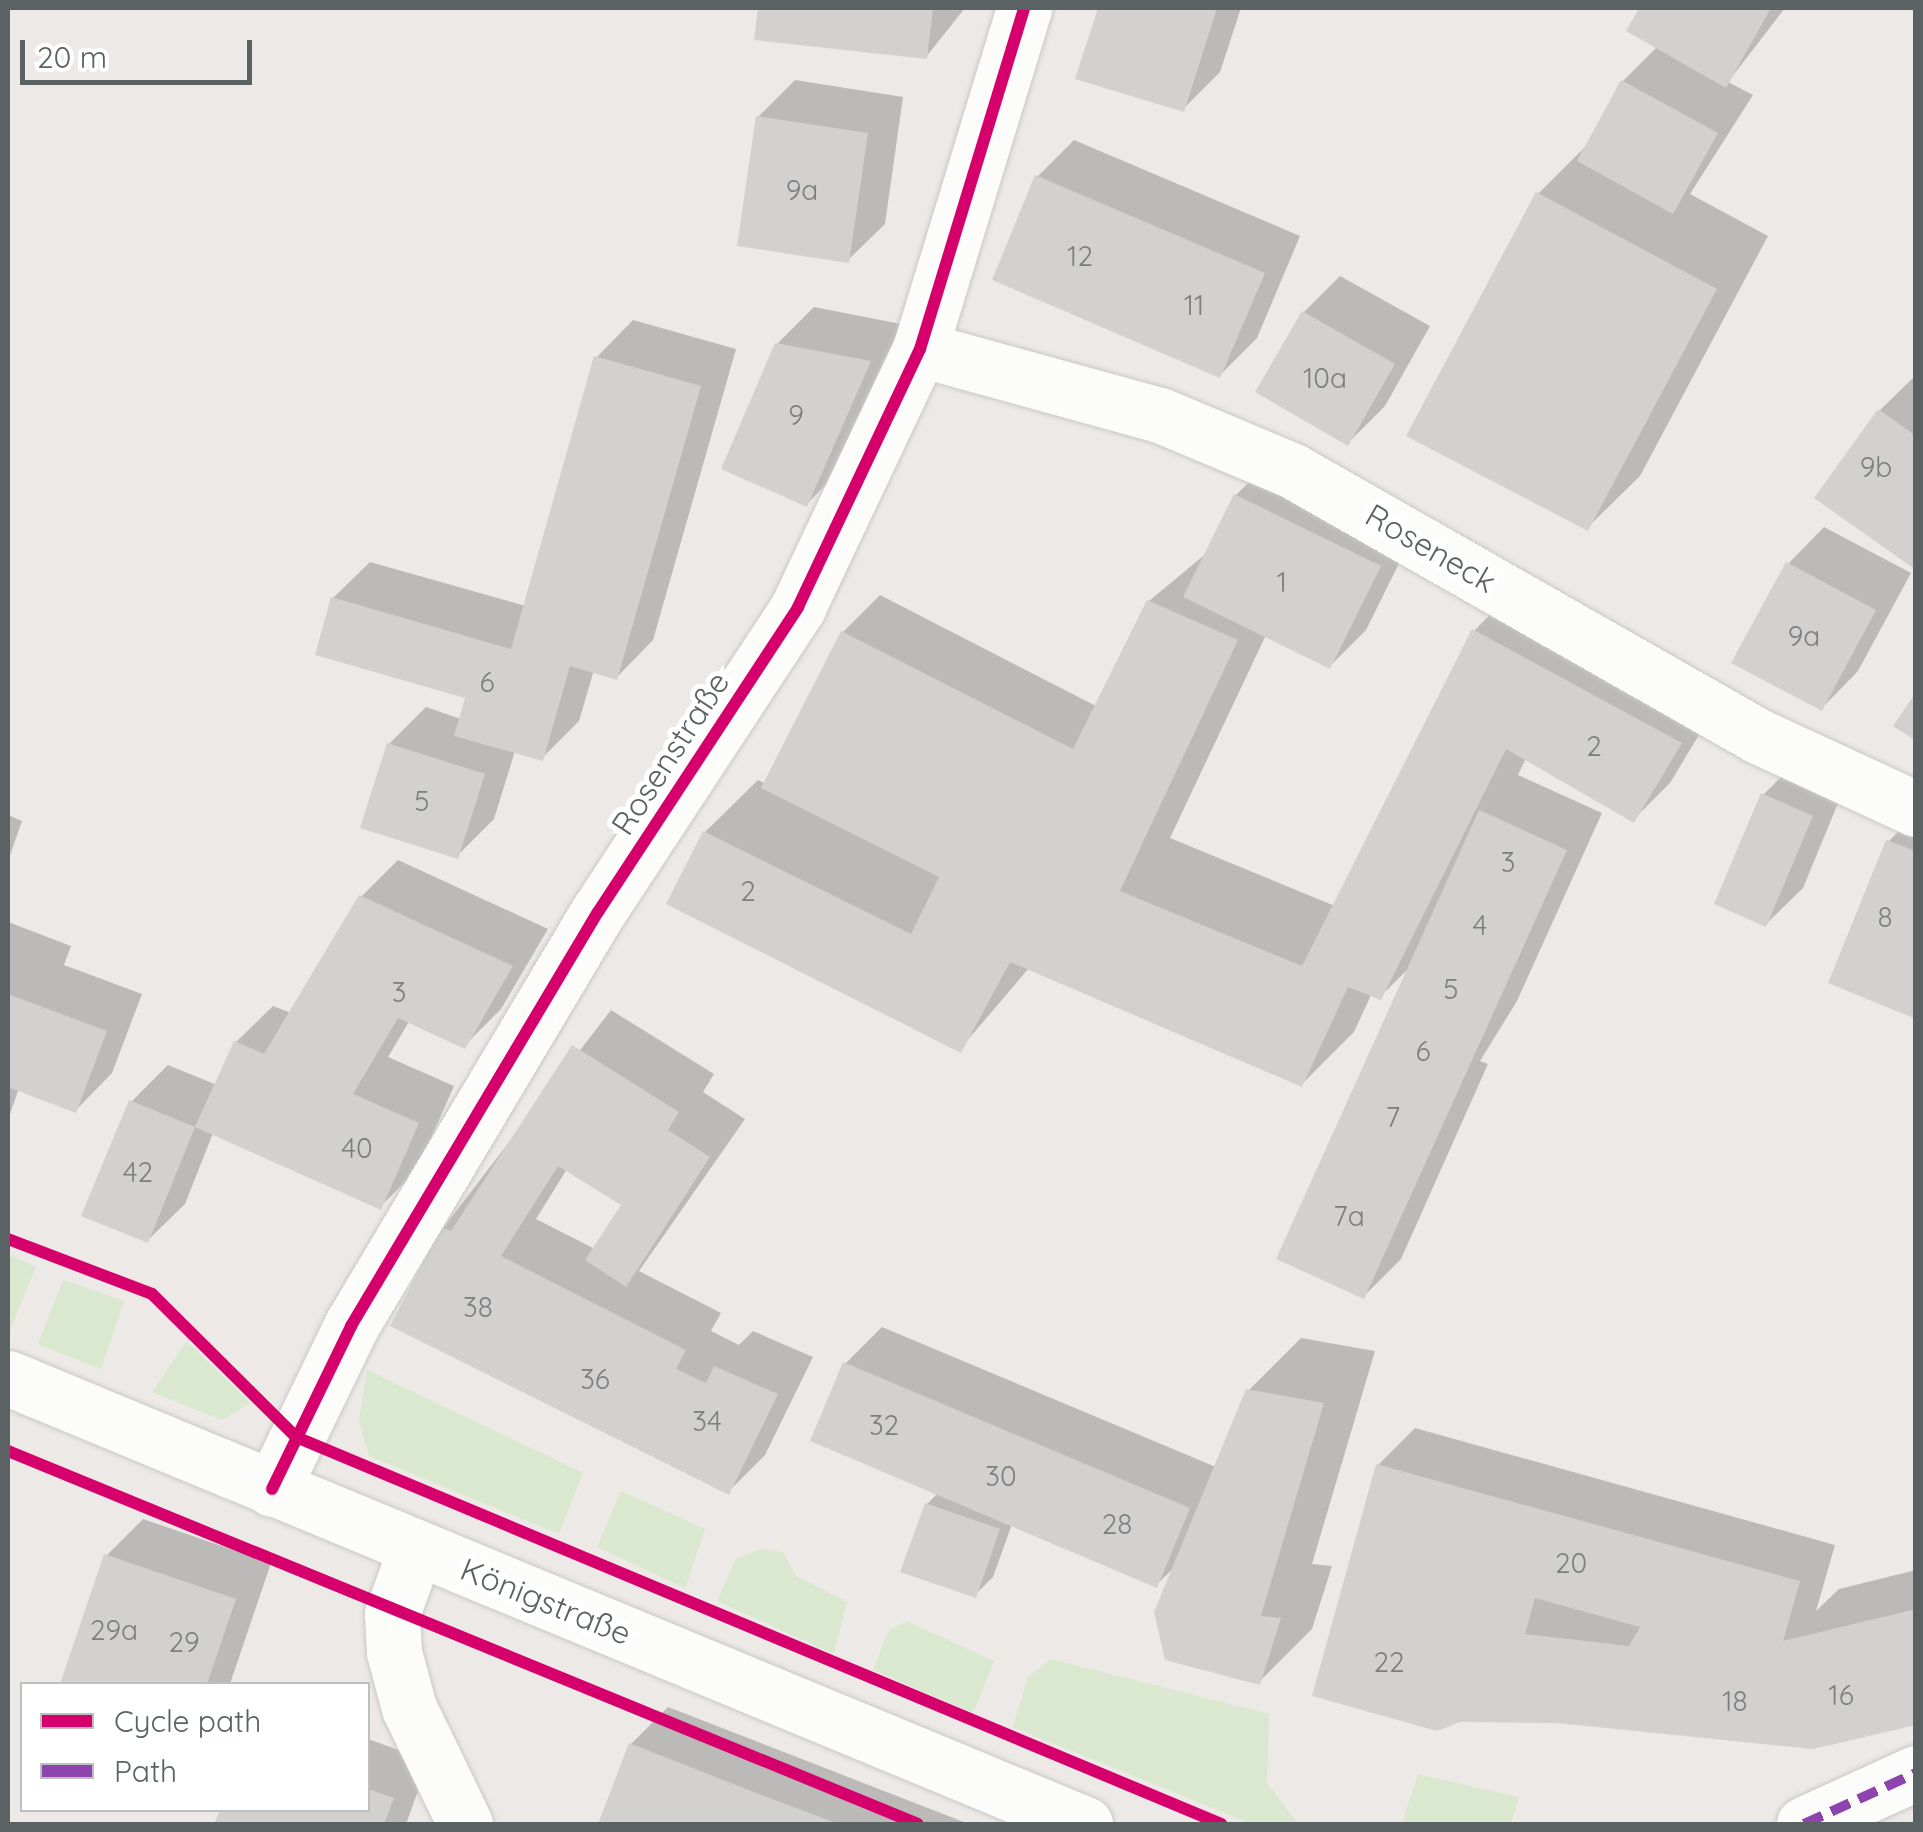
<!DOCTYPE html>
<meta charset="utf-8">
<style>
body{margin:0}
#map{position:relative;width:1923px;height:1832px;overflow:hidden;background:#ece9e6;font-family:Quicksand,sans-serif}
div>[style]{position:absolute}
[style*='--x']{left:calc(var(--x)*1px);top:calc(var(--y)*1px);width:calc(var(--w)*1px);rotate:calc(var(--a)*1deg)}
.green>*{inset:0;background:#dae8cf}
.shadow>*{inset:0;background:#0003}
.building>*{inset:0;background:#d3d1d0}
.roads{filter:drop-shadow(0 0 2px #c8c8c8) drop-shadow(0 0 2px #c8c8c8)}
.minor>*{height:55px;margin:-27.5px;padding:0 27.5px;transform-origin:27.5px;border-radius:27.5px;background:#fcfcfb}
.tertiary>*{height:55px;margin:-27.5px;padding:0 27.5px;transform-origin:27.5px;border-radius:27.5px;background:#fcfcfb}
.quiet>*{height:10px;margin-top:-5px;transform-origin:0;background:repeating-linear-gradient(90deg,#8e44ad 0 20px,transparent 0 30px)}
.cycleway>*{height:12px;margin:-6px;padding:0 6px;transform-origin:6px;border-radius:6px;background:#d6006c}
span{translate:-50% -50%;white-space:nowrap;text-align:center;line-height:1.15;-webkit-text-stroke:10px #fff;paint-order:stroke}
.number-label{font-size:28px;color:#7a7f80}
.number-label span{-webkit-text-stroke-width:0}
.street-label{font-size:32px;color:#5b6264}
.frame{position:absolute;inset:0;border:10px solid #5b6264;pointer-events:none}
.legend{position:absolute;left:20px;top:1682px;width:350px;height:130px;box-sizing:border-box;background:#fff;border:2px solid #bdc0c1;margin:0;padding:12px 18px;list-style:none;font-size:30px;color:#5b6264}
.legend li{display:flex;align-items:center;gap:20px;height:50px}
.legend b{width:50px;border:2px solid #bdc0c1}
.scale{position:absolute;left:20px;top:40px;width:232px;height:45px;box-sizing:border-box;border:5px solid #5b6264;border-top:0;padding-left:12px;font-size:30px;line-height:35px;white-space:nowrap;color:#5b6264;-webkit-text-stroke:8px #fff;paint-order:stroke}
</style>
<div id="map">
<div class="green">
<div style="clip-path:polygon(8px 1254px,36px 1267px,10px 1330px,8px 1329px)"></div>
<div style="clip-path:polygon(63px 1280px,124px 1301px,101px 1369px,38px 1344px)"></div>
<div style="clip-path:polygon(187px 1341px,250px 1403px,222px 1420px,152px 1392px)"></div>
<div style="clip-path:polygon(367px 1370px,583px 1473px,559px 1534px,369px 1456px,359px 1420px)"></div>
<div style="clip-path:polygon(621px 1491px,705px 1529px,685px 1588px,597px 1547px)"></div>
<div style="clip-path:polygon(762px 1549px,783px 1552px,796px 1576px,847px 1602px,834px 1654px,717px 1601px,736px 1559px)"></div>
<div style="clip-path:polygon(906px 1621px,994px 1661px,973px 1713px,873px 1670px,888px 1632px)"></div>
<div style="clip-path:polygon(1051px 1659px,1269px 1714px,1267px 1783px,1298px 1824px,1252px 1824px,1013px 1727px,1028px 1677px)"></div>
<div style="clip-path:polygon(1418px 1774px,1519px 1797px,1511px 1824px,1402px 1824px)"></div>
</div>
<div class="shadow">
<div style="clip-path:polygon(760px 8px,965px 8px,926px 57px,757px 38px)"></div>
<div style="clip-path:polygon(1100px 8px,1241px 8px,1220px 72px,1183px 109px,1078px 77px)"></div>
<div style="clip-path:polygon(1642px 8px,1785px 8px,1728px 82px,1753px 95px,1690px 194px,1768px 236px,1640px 476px,1587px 528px,1538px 194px,1590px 142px,1623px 81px,1658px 46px,1629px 30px)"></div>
<div style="clip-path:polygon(795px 80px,903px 97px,885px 224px,848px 260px,758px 117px)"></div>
<div style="clip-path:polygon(1074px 140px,1300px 236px,1257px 338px,1220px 375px,1037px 177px)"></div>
<div style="clip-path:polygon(1340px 276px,1430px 326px,1385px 406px,1348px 443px,1304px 312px)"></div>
<div style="clip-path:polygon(814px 307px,906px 325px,843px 467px,807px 504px,777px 344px)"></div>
<div style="clip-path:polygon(633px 320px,736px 349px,653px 640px,617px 677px,594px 670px,579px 721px,542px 758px,515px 751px,494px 819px,457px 856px,389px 744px,426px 707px,461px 719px,468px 696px,333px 598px,370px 562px,526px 606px,597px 357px)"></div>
<div style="clip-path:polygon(1916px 375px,1916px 567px,1880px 410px)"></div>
<div style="clip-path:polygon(1273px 459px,1416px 529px,1366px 630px,1330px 666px,1266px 635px,1170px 838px,1335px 906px,1474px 631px,1526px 578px,1717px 705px,1670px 783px,1633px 820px,1526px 758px,1518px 775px,1602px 813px,1517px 1001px,1480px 1061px,1488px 1064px,1401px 1259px,1364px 1296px,1409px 968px,1380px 997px,1372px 993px,1354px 1032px,1302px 1084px,1029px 968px,960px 1049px,669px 903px,705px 832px,758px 780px,766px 784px,843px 632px,880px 595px,1096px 706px,1149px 601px,1208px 552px,1236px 495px)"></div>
<div style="clip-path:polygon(1824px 527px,1911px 573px,1858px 671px,1822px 708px,1788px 564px)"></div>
<div style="clip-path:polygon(1800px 758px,1848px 779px,1803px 888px,1766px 924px,1763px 795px)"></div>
<div style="clip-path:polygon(1916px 814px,1916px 1017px,1889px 841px)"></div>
<div style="clip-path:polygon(8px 815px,22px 821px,8px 861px)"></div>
<div style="clip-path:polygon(398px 860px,548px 929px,501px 1009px,464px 1046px,410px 1020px,388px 1057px,454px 1086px,417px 1170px,380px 1207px,213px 1133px,185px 1204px,148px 1240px,131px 1102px,168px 1065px,217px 1085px,236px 1042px,273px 1006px,291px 1013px,361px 897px)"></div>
<div style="clip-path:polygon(8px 922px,71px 946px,64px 965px,142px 994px,112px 1073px,76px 1110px,19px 1088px,8px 1120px)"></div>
<div style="clip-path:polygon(evenodd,611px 1010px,714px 1074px,703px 1092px,745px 1119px,639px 1271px,721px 1313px,711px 1331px,739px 1345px,753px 1331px,813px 1357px,765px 1455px,728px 1492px,443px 1228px,611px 1010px,567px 1169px,624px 1204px,595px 1249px,536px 1219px,567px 1169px)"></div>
<div style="clip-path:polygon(882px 1327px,1216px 1467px,1248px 1391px,1301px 1338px,1375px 1351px,1312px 1564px,1332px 1566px,1312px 1629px,1259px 1682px,1176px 1566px,1156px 1585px,1012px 1524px,993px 1577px,975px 1595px,927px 1504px,938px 1493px,845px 1364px)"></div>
<div style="clip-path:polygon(1415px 1428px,1835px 1545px,1816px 1611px,1839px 1589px,1916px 1570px,1916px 1722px,1558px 1721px,1378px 1465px)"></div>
<div style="clip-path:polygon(143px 1519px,271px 1563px,230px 1684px,62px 1684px,106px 1556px)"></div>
<div style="clip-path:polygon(668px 1707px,969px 1824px,600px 1824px,631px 1744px)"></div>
<div style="clip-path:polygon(368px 1739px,429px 1761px,406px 1824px,217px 1824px,222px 1810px,368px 1810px)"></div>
</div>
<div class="building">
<div style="clip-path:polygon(758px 8px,933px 8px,927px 59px,754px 40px)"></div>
<div style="clip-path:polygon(1098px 8px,1217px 8px,1184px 112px,1075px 79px)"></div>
<div style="clip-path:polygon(1639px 8px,1771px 8px,1726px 88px,1626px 31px)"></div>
<div style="clip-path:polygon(1621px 80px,1718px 133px,1673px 214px,1577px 161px)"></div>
<div style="clip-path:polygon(756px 116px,868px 133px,849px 263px,737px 246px)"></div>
<div style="clip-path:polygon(1035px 175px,1265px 273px,1220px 378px,992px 280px)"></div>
<div style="clip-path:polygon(1536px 192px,1717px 289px,1588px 531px,1406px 436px)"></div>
<div style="clip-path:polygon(1302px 311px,1395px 364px,1348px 446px,1255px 392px)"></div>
<div style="clip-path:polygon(775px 343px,871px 361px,807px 507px,721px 469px)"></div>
<div style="clip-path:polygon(594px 356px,701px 386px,617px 680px,570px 666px,543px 761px,454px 736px,465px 698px,315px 655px,331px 597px,511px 649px)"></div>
<div style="clip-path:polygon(1878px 409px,1916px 436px,1916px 570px,1814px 498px)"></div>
<div style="clip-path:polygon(1234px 494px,1381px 566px,1330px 669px,1183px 597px)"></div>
<div style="clip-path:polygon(1786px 562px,1876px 610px,1822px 711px,1731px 663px)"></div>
<div style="clip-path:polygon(1147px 600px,1238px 640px,1120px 891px,1302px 966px,1472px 629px,1682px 743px,1634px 823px,1506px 749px,1381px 1000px,1348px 987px,1302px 1087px,1010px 962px,961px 1053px,666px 904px,703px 831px,911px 934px,939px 877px,761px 788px,841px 631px,1073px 749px)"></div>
<div style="clip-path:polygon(1916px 692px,1916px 741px,1893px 726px)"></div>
<div style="clip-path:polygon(387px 743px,485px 774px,458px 859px,360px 828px)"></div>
<div style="clip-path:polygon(1761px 793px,1813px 816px,1766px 927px,1714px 904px)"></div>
<div style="clip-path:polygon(1479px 810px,1567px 850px,1364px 1299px,1276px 1259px)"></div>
<div style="clip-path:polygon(1886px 840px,1916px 851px,1916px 1019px,1828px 983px)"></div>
<div style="clip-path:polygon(359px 895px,513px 966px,465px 1049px,398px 1018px,353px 1094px,419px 1123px,381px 1210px,195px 1127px,234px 1041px,264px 1054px)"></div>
<div style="clip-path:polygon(8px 994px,107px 1031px,76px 1113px,8px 1087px)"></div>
<div style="clip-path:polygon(572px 1045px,679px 1112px,668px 1130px,710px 1157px,626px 1287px,585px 1260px,621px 1205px,558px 1166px,501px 1256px,686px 1350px,676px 1369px,706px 1383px,714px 1366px,778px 1394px,729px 1495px,390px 1326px,441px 1227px,451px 1231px)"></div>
<div style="clip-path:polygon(129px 1100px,195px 1127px,148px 1243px,81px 1216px)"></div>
<div style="clip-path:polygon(843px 1362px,1190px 1508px,1157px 1588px,810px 1441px)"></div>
<div style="clip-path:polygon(1246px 1389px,1324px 1403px,1261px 1616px,1281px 1618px,1260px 1685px,1165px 1660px,1154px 1612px)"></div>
<div style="clip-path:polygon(evenodd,1376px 1464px,1800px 1581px,1783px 1641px,1916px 1609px,1916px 1725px,1813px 1749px,1557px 1723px,1460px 1722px,1437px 1731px,1312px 1696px,1376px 1464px,1535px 1598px,1640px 1627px,1629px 1646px,1525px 1634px,1535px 1598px)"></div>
<div style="clip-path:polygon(925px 1503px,1000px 1529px,976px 1598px,900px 1572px)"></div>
<div style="clip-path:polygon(104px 1554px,236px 1599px,207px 1684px,60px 1684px)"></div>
<div style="clip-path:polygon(629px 1743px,764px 1796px,839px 1824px,598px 1824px)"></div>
<div style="clip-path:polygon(368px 1789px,394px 1798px,384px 1824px,214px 1824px,220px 1810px,368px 1810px)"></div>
</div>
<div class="roads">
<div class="minor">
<div style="--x:920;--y:349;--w:249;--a:15.4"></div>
<div style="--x:1160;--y:415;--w:144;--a:22.8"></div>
<div style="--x:1293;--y:471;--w:535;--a:29.68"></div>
<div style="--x:1758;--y:736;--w:174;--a:24.8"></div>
<div style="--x:272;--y:1489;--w:181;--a:-64.1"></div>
<div style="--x:351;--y:1326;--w:482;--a:-59.2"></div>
<div style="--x:598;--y:912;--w:365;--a:-56.7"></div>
<div style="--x:798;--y:607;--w:285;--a:-64.7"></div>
<div style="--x:920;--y:349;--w:357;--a:-73"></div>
<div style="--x:416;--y:1548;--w:70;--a:110"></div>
<div style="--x:392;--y:1614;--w:38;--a:87"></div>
<div style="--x:394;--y:1652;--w:58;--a:75"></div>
<div style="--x:409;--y:1708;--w:129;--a:64.2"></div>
<div style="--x:1804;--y:1824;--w:123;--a:-24.5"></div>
</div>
<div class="tertiary">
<div style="--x:8;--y:1378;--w:1166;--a:22.5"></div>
</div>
</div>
<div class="quiet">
<div style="--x:1804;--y:1824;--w:123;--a:-24.5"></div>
</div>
<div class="cycleway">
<div style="--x:8;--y:1239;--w:154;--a:20.9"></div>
<div style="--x:152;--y:1294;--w:203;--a:44.8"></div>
<div style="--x:296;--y:1437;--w:1003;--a:22.7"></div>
<div style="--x:8;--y:1451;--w:983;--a:22.29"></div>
<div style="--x:272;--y:1489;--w:181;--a:-64.1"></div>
<div style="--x:351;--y:1326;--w:482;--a:-59.2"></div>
<div style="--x:598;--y:912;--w:365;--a:-56.7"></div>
<div style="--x:798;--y:607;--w:285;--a:-64.7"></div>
<div style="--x:920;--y:349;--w:357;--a:-73"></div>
</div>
<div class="number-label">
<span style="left:802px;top:190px">9a</span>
<span style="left:1080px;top:256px">12</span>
<span style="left:1194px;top:305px">11</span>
<span style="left:1325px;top:378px">10a</span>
<span style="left:796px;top:415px">9</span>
<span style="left:1876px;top:467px">9b</span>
<span style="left:1282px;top:582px">1</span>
<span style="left:1804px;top:636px">9a</span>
<span style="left:487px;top:682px">6</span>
<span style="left:1594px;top:746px">2</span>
<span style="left:422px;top:801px">5</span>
<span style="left:1508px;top:862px">3</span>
<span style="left:748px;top:891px">2</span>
<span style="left:1885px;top:917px">8</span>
<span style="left:1480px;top:925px">4</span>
<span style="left:1451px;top:989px">5</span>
<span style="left:399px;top:992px">3</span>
<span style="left:1423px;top:1051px">6</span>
<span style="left:1393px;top:1117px">7</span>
<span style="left:357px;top:1148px">40</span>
<span style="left:138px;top:1172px">42</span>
<span style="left:1349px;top:1216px">7a</span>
<span style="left:478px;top:1307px">38</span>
<span style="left:595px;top:1379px">36</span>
<span style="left:707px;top:1421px">34</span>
<span style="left:884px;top:1425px">32</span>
<span style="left:1001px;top:1476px">30</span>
<span style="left:1117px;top:1524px">28</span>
<span style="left:1571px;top:1563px">20</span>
<span style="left:114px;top:1630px">29a</span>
<span style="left:184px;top:1642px">29</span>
<span style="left:1389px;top:1662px">22</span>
<span style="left:1841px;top:1695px">16</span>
<span style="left:1735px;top:1701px">18</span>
</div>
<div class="street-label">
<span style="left:1431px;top:548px;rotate:30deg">Roseneck</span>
<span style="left:670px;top:753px;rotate:-57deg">Rosenstraße</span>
<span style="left:546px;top:1601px;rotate:22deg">Königstraße</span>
</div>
<div class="frame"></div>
<ul class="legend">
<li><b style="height:12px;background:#d6006c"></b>Cycle path</li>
<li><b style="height:12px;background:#8e44ad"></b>Path</li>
</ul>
<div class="scale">20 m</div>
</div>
